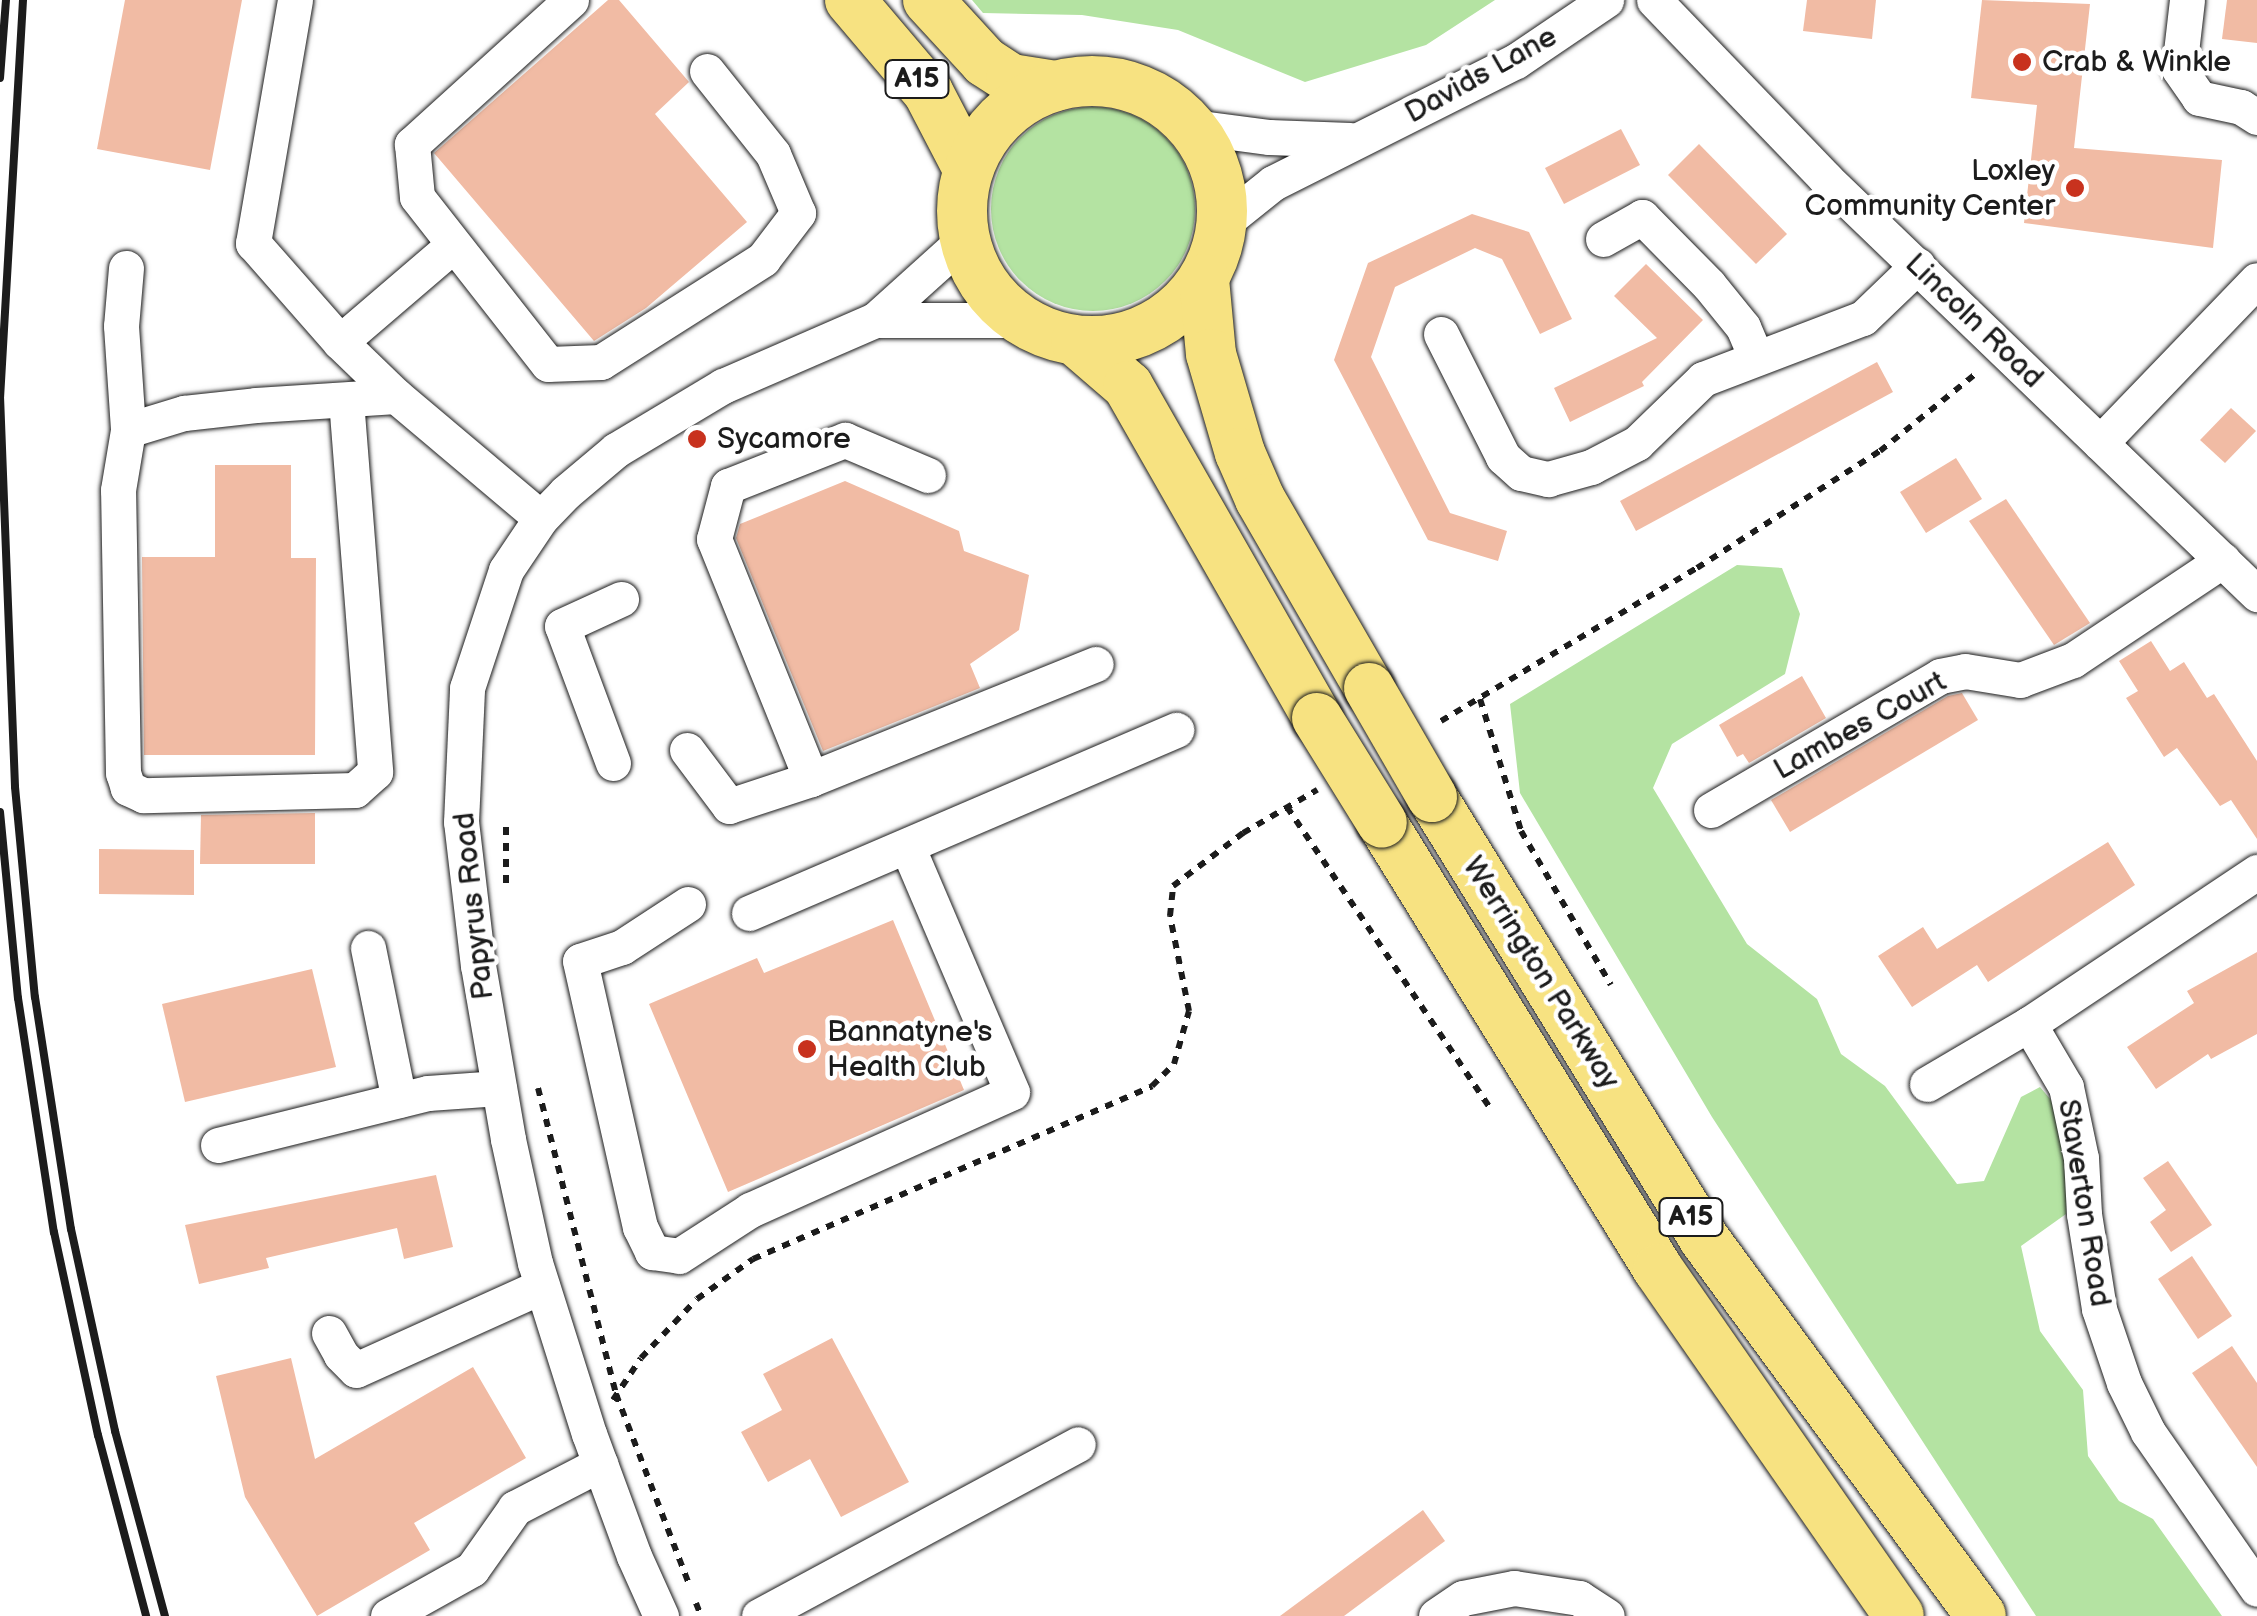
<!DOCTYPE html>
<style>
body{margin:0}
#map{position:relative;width:2257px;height:1616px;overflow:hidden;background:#fff;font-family:"Balsamiq Sans",sans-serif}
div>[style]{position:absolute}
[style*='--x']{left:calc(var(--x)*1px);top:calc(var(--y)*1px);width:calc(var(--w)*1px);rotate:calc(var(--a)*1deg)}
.green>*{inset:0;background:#b4e3a2}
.round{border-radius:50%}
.building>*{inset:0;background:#f1bba4}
.path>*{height:6px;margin-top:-3px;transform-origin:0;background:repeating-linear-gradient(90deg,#1c1c1c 0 8px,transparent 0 16px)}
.roads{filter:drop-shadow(0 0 2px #1c1c1c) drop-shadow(0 0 2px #1c1c1c)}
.minor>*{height:35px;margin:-17.5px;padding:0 17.5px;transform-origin:17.5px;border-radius:17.5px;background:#fff}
.highway>*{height:50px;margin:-25px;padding:0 25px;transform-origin:25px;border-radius:25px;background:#f7e281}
.highway>.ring{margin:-25px;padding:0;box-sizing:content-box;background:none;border:50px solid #f7e281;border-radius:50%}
.rail>*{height:8px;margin:-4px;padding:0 4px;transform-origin:4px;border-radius:4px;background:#1c1c1c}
.bridges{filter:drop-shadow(0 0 2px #1c1c1c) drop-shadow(0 0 2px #1c1c1c)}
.highway-bridge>*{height:50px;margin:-25px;padding:0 25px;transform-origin:25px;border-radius:25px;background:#f7e281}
.dots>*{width:28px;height:28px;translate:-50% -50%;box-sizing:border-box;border:5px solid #fff;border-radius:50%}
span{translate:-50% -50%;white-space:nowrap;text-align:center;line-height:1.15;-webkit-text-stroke:9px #fff;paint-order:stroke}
.shield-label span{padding:2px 8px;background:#fff;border:2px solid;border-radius:8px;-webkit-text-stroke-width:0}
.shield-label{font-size:28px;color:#1c1c1c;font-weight:700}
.poi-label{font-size:30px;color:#1c1c1c}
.left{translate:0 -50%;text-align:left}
.right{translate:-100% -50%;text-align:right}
.street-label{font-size:30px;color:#1c1c1c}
</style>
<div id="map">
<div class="green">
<div style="clip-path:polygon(972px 0,1495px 0,1426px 45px,1305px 82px,1178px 30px,1082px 15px,983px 13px)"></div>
<div class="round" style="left:991px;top:107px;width:204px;height:204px"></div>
<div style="clip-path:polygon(1737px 565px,1782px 568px,1800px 614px,1785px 674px,1672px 744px,1653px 788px,1747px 944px,1817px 999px,1841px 1054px,1885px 1086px,1957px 1184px,1984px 1181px,2021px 1097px,2040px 1087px,2062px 1113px,2072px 1159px,2066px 1214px,2021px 1246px,2040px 1331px,2083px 1390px,2088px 1456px,2119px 1501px,2153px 1519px,2222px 1616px,2036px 1616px,1712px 1117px,1520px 793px,1510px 704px)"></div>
</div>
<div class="building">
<div style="clip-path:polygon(125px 0,242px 0,210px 170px,97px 149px)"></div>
<div style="clip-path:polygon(608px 0,619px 0,689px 82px,655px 114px,747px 222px,646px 308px,594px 341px,434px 153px)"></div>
<div style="clip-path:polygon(1807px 0,1876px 0,1872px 39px,1803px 31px)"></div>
<div style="clip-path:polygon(1982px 0,2090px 4px,2074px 148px,2222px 160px,2213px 248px,2024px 223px,2037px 105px,1971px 98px)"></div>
<div style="clip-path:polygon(2227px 0,2257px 0,2257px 43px,2222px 39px)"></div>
<div style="clip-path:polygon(1621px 129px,1640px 165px,1564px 204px,1545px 168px)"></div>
<div style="clip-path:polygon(1699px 144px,1787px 234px,1756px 264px,1668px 175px)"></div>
<div style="clip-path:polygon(1472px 214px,1529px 232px,1572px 319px,1540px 334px,1502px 259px,1475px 248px,1395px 287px,1371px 357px,1450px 513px,1507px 531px,1498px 561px,1428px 540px,1334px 360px,1368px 263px)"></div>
<div style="clip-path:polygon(1646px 264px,1703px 320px,1642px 382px,1644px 386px,1570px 422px,1554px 388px,1657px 338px,1614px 296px)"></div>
<div style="clip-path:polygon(1877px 362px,1893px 392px,1636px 531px,1620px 501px)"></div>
<div style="clip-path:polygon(2231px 408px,2256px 431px,2225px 463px,2200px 440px)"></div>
<div style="clip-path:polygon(1956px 458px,1982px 499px,1926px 533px,1900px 492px)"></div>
<div style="clip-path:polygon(215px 465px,291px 465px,291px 558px,316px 558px,315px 755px,144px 755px,142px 557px,215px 557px)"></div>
<div style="clip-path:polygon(845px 481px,959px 531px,964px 551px,1029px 575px,1019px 630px,970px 664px,980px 688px,823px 751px,736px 538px,740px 524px)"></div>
<div style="clip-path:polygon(2006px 499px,2090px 623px,2054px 645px,1969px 521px)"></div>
<div style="clip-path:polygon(2151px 641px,2170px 671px,2184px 662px,2207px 698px,2214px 694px,2257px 761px,2257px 839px,2231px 800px,2220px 806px,2177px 748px,2164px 757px,2126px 698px,2138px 691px,2119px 661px)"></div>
<div style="clip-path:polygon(1802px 676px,1826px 718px,1749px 763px,1743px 754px,1737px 757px,1719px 725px)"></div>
<div style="clip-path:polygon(1962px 693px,1978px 720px,1790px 832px,1771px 800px,1948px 696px)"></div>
<div style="clip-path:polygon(315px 813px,315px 864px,200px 864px,201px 815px)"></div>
<div style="clip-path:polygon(2108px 842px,2135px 885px,1988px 982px,1977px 965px,1912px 1007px,1878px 956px,1923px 927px,1937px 949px)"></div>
<div style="clip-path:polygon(99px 849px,194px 850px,194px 895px,99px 894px)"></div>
<div style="clip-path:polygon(893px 920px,964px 1090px,728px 1192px,649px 1004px,757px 958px,764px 973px)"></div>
<div style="clip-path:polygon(2257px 952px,2257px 1034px,2211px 1059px,2208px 1054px,2156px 1089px,2127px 1047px,2194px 1003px,2187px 991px)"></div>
<div style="clip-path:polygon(312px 969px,336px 1067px,185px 1102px,162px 1004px)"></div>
<div style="clip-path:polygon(2168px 1161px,2212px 1225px,2171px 1252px,2150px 1222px,2166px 1210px,2143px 1178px)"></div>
<div style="clip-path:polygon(436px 1175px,453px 1247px,404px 1259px,397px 1228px,266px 1258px,269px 1268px,199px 1284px,185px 1225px)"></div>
<div style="clip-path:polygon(2192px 1256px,2232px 1316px,2198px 1339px,2158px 1279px)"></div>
<div style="clip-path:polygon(832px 1338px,909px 1482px,841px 1517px,810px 1459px,768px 1482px,741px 1432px,782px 1410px,763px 1374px)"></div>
<div style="clip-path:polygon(2232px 1346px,2257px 1383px,2257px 1467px,2192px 1373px)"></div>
<div style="clip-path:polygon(291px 1358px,315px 1459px,473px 1367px,526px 1458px,414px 1523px,430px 1550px,317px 1616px,245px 1497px,216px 1376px)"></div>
<div style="clip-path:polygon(1423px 1510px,1445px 1541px,1344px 1616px,1280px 1616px)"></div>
</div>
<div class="path">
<div style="--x:1480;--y:699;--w:138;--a:72.7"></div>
<div style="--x:1521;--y:831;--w:178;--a:59.7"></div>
<div style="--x:1441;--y:721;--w:298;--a:-30.9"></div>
<div style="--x:1697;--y:568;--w:217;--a:-32.6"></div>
<div style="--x:1880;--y:451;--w:127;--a:-38.9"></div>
<div style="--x:1287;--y:807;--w:361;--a:56"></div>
<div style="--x:506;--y:883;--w:59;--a:-90"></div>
<div style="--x:538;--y:1088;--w:316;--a:75.7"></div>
<div style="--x:616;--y:1394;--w:207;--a:69"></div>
<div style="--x:613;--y:1400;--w:50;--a:-56.3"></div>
<div style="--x:641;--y:1358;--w:81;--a:-46.5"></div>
<div style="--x:697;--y:1299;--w:69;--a:-35.5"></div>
<div style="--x:753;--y:1259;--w:435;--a:-23.4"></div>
<div style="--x:1152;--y:1086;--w:31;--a:-45"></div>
<div style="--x:1174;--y:1064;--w:55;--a:-74.2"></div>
<div style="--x:1189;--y:1011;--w:97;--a:-101.3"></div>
<div style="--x:1170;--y:916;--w:30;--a:-84"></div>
<div style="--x:1173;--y:886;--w:88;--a:-37.1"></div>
<div style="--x:1243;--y:833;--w:86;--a:-30.2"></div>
<div style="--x:696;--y:1603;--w:14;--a:69"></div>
</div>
<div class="roads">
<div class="minor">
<div style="--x:295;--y:0;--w:247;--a:99.8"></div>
<div style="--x:253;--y:243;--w:132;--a:48.7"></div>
<div style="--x:340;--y:342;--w:78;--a:44"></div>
<div style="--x:396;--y:396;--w:189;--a:40.1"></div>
<div style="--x:571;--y:0;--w:215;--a:137.8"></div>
<div style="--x:412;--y:144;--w:53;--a:84.6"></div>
<div style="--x:417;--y:197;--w:212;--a:51.9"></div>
<div style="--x:548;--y:364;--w:53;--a:-2.2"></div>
<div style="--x:601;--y:362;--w:192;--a:-32.4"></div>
<div style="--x:763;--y:259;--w:58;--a:-52.7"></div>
<div style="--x:798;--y:213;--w:64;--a:-113"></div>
<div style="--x:773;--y:154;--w:106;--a:-128.5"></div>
<div style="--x:1654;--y:0;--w:247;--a:46.1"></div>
<div style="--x:1825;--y:178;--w:600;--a:43.92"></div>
<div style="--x:2187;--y:0;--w:69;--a:96.6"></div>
<div style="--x:2179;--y:69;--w:35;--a:55"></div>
<div style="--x:2199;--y:98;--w:43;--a:12.1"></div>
<div style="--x:2241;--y:107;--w:19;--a:32"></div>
<div style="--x:1193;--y:127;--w:77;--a:7.5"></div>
<div style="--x:1269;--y:137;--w:81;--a:2.1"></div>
<div style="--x:1223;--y:223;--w:64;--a:-38.7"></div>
<div style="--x:1273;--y:183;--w:272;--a:-26.7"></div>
<div style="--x:1516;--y:61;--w:109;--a:-34.1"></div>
<div style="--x:1603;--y:239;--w:45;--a:-29.4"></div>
<div style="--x:1642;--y:217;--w:95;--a:45.4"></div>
<div style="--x:1709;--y:285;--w:54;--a:51"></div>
<div style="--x:1743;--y:327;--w:33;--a:67"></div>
<div style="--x:126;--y:268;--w:58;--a:94.9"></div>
<div style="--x:121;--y:326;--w:104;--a:86.1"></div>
<div style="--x:875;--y:320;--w:145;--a:0"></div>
<div style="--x:1441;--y:334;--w:138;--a:63.2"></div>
<div style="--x:1503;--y:457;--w:24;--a:42"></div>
<div style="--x:1521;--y:473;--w:28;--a:13"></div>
<div style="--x:1548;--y:479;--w:45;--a:-15.6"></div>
<div style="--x:1591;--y:467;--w:52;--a:-27.6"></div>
<div style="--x:1637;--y:443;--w:92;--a:-44.1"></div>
<div style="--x:1703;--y:379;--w:171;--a:-20.9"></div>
<div style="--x:1863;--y:318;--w:76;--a:-43.9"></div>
<div style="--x:340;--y:342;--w:148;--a:-40.6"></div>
<div style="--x:346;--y:400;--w:373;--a:85.5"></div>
<div style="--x:375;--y:772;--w:27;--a:138"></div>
<div style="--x:355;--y:790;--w:212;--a:178.6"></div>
<div style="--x:143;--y:795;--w:17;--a:-155"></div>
<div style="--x:128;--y:788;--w:16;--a:-108"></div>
<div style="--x:123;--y:773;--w:283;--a:-91"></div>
<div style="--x:118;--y:490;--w:61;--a:-80.5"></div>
<div style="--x:128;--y:430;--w:59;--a:-16.9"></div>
<div style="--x:184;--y:413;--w:72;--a:-6.3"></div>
<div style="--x:256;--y:405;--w:140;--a:-3.7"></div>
<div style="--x:2100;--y:443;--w:226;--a:-46.1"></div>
<div style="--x:687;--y:750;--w:70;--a:53.1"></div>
<div style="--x:729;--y:806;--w:86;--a:-18.2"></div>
<div style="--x:811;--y:779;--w:307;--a:-22"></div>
<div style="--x:613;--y:763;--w:146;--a:-110.4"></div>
<div style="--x:562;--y:626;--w:65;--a:-24.6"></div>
<div style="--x:811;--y:779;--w:259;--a:-112"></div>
<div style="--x:714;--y:539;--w:55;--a:-75.2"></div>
<div style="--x:728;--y:486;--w:126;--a:-21.5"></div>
<div style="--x:845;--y:440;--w:90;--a:22.9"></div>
<div style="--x:1711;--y:810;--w:265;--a:-30.3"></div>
<div style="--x:1940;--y:676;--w:25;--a:-11"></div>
<div style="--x:1965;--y:671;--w:56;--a:9.3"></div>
<div style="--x:2020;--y:680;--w:57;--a:-20.7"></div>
<div style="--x:2073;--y:660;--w:180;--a:-33.7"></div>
<div style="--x:688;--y:904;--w:79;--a:146.9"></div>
<div style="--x:622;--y:947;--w:44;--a:161.6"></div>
<div style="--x:580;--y:961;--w:273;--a:77.3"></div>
<div style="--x:640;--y:1227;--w:28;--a:64"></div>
<div style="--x:652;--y:1252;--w:27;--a:8"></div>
<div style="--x:679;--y:1256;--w:85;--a:-32.9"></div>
<div style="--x:750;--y:1210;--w:287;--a:-24.2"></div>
<div style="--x:1012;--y:1092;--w:267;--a:-113.1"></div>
<div style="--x:749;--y:913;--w:465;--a:-23.2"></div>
<div style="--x:368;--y:948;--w:155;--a:78.5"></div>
<div style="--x:2029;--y:1024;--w:73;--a:59.6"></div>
<div style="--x:2066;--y:1087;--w:73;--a:78.1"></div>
<div style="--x:2081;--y:1158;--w:56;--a:86.9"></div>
<div style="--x:2084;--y:1214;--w:96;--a:81"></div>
<div style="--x:2099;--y:1309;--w:78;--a:71.3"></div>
<div style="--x:2124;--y:1383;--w:55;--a:63.9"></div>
<div style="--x:2148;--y:1432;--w:191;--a:55.2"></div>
<div style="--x:1927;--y:1084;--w:118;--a:-30.5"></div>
<div style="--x:2029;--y:1024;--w:274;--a:-33.7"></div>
<div style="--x:218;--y:1145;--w:216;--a:-13.9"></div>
<div style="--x:428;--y:1093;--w:71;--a:-4"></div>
<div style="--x:329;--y:1333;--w:25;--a:61"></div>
<div style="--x:341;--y:1355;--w:21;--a:45"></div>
<div style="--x:356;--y:1370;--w:204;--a:-24.3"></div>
<div style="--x:388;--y:1616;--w:96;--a:-29.2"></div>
<div style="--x:472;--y:1569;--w:75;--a:-54.8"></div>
<div style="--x:515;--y:1508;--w:96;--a:-27.4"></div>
<div style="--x:661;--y:1616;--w:66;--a:-114.2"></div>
<div style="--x:634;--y:1556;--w:130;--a:-110.2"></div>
<div style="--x:589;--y:1434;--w:179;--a:-107.5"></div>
<div style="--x:535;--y:1263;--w:127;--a:-102.3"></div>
<div style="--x:508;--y:1139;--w:176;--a:-99.8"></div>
<div style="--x:478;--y:966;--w:145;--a:-96.7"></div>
<div style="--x:461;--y:822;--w:134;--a:-87.4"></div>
<div style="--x:467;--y:688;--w:124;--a:-71.7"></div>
<div style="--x:506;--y:570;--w:63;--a:-56.1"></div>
<div style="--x:541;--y:518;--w:35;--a:-46"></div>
<div style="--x:565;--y:493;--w:67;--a:-40.1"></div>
<div style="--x:616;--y:450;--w:125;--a:-30.9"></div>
<div style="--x:723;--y:386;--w:166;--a:-23.5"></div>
<div style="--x:875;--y:320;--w:121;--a:-42"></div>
<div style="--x:759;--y:1616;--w:362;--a:-28.3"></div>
<div style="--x:1436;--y:1616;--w:32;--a:-34"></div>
<div style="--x:1463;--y:1598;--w:52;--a:-11.1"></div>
<div style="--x:1514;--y:1588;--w:66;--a:8.7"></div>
<div style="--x:1579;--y:1598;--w:33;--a:33"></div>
</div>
<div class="highway">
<div style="--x:850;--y:0;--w:121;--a:49.7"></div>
<div style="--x:928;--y:92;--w:87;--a:62.5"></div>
<div style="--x:928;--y:0;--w:84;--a:47.4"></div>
<div style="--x:985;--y:62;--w:31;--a:33"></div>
<div style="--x:1011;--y:79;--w:45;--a:9"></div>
<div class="ring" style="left:962px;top:81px;width:210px;height:210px"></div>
<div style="--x:1204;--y:279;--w:75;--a:84.7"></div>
<div style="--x:1211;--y:354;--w:103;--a:73.7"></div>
<div style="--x:1240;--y:453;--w:50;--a:66.5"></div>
<div style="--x:1260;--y:499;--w:218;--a:60"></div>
<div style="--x:1076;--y:341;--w:69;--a:40.9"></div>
<div style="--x:1128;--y:386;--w:382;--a:60.3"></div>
<div style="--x:1432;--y:797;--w:520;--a:58.36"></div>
<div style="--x:1705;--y:1240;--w:466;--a:53.7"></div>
<div style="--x:1382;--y:823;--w:524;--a:58.25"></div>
<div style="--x:1658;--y:1269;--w:422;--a:55.2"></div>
</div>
</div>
<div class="rail">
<div style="--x:23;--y:0;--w:397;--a:93.3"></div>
<div style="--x:0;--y:396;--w:391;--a:87.8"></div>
<div style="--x:15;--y:787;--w:211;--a:84.6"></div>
<div style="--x:35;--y:997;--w:235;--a:81.2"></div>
<div style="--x:71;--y:1229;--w:207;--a:77.7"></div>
<div style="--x:115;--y:1431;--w:192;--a:74.9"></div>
<div style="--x:0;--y:78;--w:78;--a:-85.6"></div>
<div style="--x:0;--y:812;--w:187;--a:84.5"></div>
<div style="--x:18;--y:998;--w:237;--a:81.3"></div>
<div style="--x:54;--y:1232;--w:208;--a:77.8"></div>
<div style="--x:98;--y:1435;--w:187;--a:75.1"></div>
</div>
<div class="bridges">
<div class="highway-bridge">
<div style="--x:1369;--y:688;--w:126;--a:60"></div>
<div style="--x:1317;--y:718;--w:123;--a:58.2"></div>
</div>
</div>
<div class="dots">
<div style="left:2022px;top:62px;background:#c8321e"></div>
<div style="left:2075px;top:188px;background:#c8321e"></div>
<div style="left:697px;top:439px;background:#c8321e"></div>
<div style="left:807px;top:1049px;background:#c8321e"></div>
</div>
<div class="shield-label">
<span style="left:917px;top:79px">A15</span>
<span style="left:1691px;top:1217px">A15</span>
</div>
<div class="poi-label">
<span class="left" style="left:2042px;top:62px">Crab &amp; Winkle</span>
<span class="right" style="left:2055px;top:188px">Loxley<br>Community Center</span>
<span class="left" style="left:717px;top:439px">Sycamore</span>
<span class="left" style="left:827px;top:1049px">Bannatyne's<br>Health Club</span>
</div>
<div class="street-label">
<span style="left:1481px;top:75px;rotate:-29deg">Davids Lane</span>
<span style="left:1974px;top:321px;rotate:44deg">Lincoln Road</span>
<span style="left:1860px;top:726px;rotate:-29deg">Lambes Court</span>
<span style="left:474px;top:906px;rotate:-96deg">Papyrus Road</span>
<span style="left:1541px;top:973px;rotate:58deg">Werrington Parkway</span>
<span style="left:2084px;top:1203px;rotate:81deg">Staverton Road</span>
</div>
</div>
